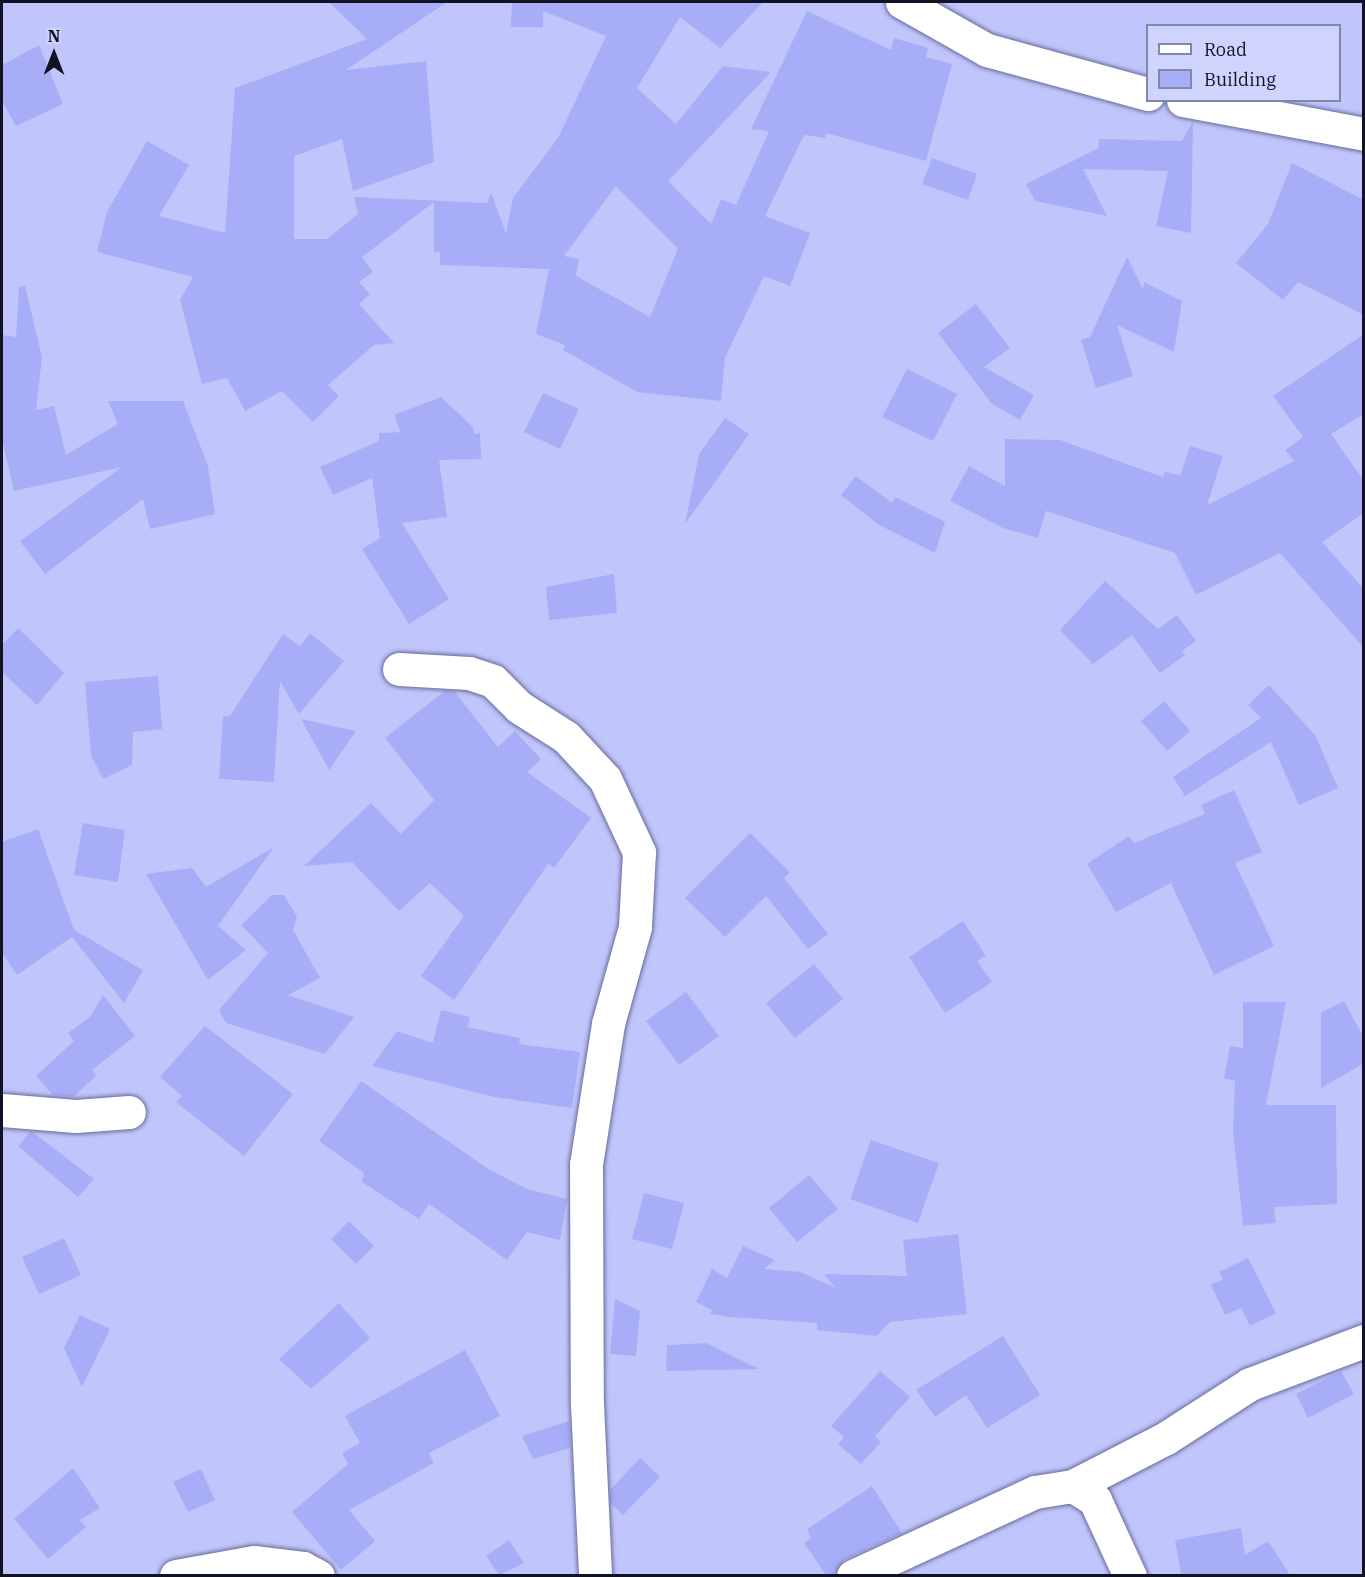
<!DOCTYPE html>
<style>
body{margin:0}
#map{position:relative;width:1365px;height:1577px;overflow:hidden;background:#c0c6fb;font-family:"IBM Plex Serif",serif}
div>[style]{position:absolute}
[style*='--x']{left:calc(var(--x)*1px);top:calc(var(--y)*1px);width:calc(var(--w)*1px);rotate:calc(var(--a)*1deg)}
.building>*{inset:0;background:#a7aef7}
.roads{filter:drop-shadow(0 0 2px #676b9b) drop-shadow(0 0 2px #676b9b)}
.street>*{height:33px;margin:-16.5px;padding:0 16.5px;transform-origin:16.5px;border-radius:16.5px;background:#fff}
span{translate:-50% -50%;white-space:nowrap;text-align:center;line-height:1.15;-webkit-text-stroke:6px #cfd4ff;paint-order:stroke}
.frame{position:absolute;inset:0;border:3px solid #111225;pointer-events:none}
.legend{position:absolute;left:1146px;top:24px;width:195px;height:78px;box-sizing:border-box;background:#cfd4ff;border:2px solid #8386a8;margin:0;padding:8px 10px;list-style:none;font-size:18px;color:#111225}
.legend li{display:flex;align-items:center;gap:12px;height:30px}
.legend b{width:30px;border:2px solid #8386a8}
.north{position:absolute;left:24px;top:24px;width:60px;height:60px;-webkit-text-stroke:4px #cfd4ff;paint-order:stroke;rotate:0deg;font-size:16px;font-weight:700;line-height:24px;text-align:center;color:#111225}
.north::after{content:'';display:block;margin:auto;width:21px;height:27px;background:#111225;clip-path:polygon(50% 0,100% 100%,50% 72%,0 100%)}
</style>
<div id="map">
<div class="building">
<div style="clip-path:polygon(evenodd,329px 2px,447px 2px,346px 70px,426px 61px,434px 162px,353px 191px,342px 139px,294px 156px,294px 239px,327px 239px,358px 214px,354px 197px,487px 203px,491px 192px,506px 234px,513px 198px,558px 138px,606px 36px,543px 11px,543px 27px,511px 27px,512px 2px,763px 2px,720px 48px,680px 17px,637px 88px,676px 124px,723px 66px,771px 72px,668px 181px,711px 224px,721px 199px,736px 205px,769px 131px,751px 129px,807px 11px,891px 50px,894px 38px,928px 48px,926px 57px,952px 64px,926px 161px,826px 133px,825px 138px,804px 135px,765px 216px,810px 233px,790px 286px,764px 276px,725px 358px,721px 401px,637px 392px,563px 350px,565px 345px,536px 334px,549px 269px,440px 265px,440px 252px,434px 252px,434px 202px,362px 257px,373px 272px,359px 282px,370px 294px,359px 304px,394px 343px,374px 345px,328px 385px,339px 396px,313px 422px,282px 391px,245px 411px,227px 378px,202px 384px,180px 300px,193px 277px,97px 252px,107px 212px,147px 141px,189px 165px,159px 216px,225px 233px,235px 88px,367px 39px,329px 2px,616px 186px,678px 249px,650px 317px,576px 276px,579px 259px,564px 256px,616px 186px)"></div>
<div style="clip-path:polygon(39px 45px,63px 104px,16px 126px,2px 101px,2px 65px)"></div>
<div style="clip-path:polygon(1193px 121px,1191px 233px,1156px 226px,1168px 171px,1083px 169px,1107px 216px,1035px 201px,1026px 184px,1099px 148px,1099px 139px,1182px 141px)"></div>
<div style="clip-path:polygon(932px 158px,977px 174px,968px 200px,922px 184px)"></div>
<div style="clip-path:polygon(1292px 163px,1364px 200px,1364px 315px,1298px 282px,1283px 300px,1236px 263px,1268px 224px)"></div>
<div style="clip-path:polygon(1127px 257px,1143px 289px,1144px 282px,1182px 301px,1174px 352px,1117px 325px,1133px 376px,1096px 388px,1081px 340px,1090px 337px)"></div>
<div style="clip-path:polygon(25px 286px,42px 357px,36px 410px,54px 406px,66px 455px,118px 424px,108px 401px,183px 401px,208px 466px,215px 514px,150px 529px,143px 499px,45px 574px,20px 541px,122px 467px,14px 491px,2px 439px,2px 335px,16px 337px,19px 287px)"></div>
<div style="clip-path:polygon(976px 304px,1010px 348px,984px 367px,1034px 395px,1020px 420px,992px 404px,938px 333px)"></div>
<div style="clip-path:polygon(1364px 334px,1364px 414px,1331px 434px,1364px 481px,1364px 513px,1322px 542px,1364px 589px,1364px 648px,1280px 553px,1196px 595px,1175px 553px,1046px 511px,1038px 538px,1003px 528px,950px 501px,969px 466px,1005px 486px,1005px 439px,1060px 440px,1163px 477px,1165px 471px,1180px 476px,1190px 446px,1223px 456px,1207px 505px,1294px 461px,1285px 450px,1303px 437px,1273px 396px)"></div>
<div style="clip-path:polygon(907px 369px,957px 394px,933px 441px,882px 417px)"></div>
<div style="clip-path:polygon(543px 393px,579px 409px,560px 449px,524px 432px)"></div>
<div style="clip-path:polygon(441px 397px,473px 427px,474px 434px,480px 433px,481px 459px,439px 460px,447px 517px,402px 523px,449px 599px,409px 624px,362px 549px,380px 538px,372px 478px,333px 495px,320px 467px,379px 441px,379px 433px,401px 432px,394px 415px)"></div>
<div style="clip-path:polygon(725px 418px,749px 434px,685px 524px,699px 454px)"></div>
<div style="clip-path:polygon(856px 476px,892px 503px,895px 497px,945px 522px,935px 553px,879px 525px,841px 495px)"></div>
<div style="clip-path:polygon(614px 574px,617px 613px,549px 620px,546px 587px)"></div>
<div style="clip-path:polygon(1105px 581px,1158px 629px,1177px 615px,1196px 641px,1182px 651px,1185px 655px,1160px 673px,1132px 635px,1093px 664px,1060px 630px)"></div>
<div style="clip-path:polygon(18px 628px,64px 673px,37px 705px,2px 672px,2px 645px)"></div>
<div style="clip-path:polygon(310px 633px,344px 661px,299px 714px,280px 681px,274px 782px,219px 779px,223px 716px,230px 716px,283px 634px,300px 646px)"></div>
<div style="clip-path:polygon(158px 676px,162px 729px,133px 732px,132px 765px,103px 779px,91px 755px,85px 682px)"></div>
<div style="clip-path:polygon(1269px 685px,1315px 735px,1338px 788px,1299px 805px,1271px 742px,1185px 796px,1173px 777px,1261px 718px,1248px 705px)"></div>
<div style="clip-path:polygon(446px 690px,454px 691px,498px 747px,515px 731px,541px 759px,527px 772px,591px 818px,554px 868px,548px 864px,454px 1000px,421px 976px,464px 916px,430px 883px,399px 911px,352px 862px,304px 866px,371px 803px,401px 834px,434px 800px,385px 738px)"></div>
<div style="clip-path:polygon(1164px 701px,1190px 731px,1167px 751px,1141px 721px)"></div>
<div style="clip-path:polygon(301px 719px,356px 731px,329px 770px)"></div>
<div style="clip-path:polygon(1234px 790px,1262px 852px,1235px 863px,1274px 946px,1214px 975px,1171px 883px,1116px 912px,1087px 864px,1129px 836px,1134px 843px,1205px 814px,1201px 805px)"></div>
<div style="clip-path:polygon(83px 823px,125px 830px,118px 882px,74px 875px)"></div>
<div style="clip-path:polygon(38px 829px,74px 930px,143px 970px,124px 1003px,72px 937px,17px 975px,2px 953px,2px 842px)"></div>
<div style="clip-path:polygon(750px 833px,790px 872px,784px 878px,828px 934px,808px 949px,766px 896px,725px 937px,685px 898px)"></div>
<div style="clip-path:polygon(274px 847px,218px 926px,246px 950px,208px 980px,146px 874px,192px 868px,206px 887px)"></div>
<div style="clip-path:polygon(272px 895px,284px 895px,297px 917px,293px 930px,320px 978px,288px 995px,354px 1017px,325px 1054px,226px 1023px,219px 1010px,268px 953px,241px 925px)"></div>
<div style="clip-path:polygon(963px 921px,986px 956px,977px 961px,992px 982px,945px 1013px,909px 957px)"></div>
<div style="clip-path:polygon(814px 964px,843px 999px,795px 1038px,766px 1003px)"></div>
<div style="clip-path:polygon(686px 992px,719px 1036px,679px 1065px,646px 1021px)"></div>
<div style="clip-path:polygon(103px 995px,135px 1036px,92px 1070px,96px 1076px,73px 1097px,53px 1095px,36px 1076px,74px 1041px,68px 1033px,90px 1017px)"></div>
<div style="clip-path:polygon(1344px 1001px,1364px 1038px,1364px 1063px,1321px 1088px,1321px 1013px)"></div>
<div style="clip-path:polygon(1243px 1002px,1286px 1002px,1266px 1105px,1336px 1105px,1337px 1204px,1274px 1207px,1276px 1223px,1243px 1226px,1233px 1130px,1235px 1081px,1224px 1078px,1230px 1046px,1243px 1048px)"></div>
<div style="clip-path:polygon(441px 1010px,470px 1017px,467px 1027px,520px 1038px,519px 1044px,580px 1052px,572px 1108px,494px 1097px,372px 1066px,397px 1031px,433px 1043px)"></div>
<div style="clip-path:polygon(205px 1026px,293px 1094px,244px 1156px,176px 1102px,182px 1096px,160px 1077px)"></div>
<div style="clip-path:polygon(361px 1081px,490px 1170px,527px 1189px,567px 1199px,560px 1240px,527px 1232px,507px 1260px,429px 1204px,419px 1219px,362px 1182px,364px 1173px,319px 1141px)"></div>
<div style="clip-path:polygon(31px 1131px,94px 1179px,78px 1197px,18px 1146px)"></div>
<div style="clip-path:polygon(871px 1140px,939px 1163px,918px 1223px,850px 1199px)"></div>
<div style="clip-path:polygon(809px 1175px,838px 1209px,797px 1242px,769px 1208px)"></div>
<div style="clip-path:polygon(644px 1193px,684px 1203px,672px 1249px,632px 1239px)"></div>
<div style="clip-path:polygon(349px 1221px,374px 1246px,356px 1264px,331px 1239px)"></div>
<div style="clip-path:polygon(958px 1234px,967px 1314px,890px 1322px,877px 1336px,817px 1330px,817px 1323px,730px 1317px,710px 1314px,712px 1310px,696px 1302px,712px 1269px,727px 1278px,743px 1246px,775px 1260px,764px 1269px,800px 1272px,836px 1288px,824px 1274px,907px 1276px,903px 1240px)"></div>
<div style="clip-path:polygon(64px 1238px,81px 1275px,39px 1294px,22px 1257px)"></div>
<div style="clip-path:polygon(1248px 1258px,1276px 1313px,1250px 1326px,1241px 1308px,1225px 1315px,1211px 1285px,1223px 1279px,1219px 1272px)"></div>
<div style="clip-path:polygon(615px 1299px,640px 1311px,636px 1356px,610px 1354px)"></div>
<div style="clip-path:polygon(339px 1303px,370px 1338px,311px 1389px,279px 1359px)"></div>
<div style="clip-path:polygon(80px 1315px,110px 1329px,82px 1387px,64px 1348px)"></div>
<div style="clip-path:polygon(1003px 1336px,1040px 1395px,987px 1428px,966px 1395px,935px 1417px,916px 1390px)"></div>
<div style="clip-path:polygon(706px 1343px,759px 1369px,666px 1371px,667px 1345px)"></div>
<div style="clip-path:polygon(465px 1350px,500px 1416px,429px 1453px,434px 1463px,349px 1510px,375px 1541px,341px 1570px,292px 1512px,348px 1464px,342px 1453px,360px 1443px,345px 1416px)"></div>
<div style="clip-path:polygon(880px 1371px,910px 1397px,875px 1436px,881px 1442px,861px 1464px,838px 1444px,844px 1437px,831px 1426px)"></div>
<div style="clip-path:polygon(1341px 1371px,1354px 1394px,1308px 1418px,1296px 1394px)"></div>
<div style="clip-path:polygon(569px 1421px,570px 1448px,533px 1459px,522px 1436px)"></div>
<div style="clip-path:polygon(640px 1458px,660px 1477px,623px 1515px,610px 1503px,610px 1490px)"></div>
<div style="clip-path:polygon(73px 1468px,100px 1508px,80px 1520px,86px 1527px,48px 1559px,14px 1519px)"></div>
<div style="clip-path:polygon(201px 1469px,215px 1500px,188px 1512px,173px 1482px)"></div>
<div style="clip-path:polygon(872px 1486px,902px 1533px,845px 1559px,834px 1575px,826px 1575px,804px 1543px,811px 1538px,807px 1529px)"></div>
<div style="clip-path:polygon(1241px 1528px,1245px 1555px,1268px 1541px,1290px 1575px,1181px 1575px,1175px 1540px)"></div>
<div style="clip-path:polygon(509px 1540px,524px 1563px,499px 1575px,486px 1556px)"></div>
</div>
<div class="roads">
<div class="street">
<div style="--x:902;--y:2;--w:98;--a:29.5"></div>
<div style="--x:987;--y:50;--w:167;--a:15.3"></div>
<div style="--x:1183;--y:100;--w:184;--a:10.6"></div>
<div style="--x:399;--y:669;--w:70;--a:3.3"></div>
<div style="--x:469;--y:673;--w:25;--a:18"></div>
<div style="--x:493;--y:681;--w:37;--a:45"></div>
<div style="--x:519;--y:707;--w:56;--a:32.6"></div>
<div style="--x:566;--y:737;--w:57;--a:47.1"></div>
<div style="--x:605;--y:779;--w:81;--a:65"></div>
<div style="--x:639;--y:852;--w:75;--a:93.1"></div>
<div style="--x:635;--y:927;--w:101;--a:105.6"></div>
<div style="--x:608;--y:1024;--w:142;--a:98.9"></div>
<div style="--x:586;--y:1164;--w:240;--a:89.8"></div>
<div style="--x:587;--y:1404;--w:172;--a:87.3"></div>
<div style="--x:2;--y:1110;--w:74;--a:4.6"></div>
<div style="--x:76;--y:1116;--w:53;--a:-4.3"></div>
<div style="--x:1073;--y:1486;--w:105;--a:-27.3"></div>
<div style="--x:1166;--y:1438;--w:100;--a:-32.7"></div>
<div style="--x:1250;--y:1384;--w:122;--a:-20.7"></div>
<div style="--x:176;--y:1576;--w:79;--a:-10.2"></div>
<div style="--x:254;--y:1562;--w:49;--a:7"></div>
<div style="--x:303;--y:1568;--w:17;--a:28"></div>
<div style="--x:853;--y:1576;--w:200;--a:-24.8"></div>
<div style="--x:1035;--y:1492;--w:38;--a:-9"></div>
<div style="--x:1073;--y:1486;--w:26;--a:32"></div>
<div style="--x:1095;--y:1500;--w:84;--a:65.3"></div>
</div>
</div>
<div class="frame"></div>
<ul class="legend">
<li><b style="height:8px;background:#fff"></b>Road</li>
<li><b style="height:16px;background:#a7aef7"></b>Building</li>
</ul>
<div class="north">N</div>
</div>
